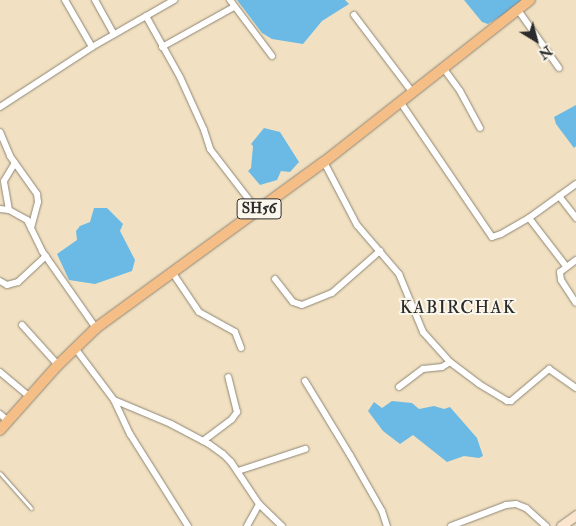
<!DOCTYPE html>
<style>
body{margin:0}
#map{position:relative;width:576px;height:526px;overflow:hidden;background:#f1e0c1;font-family:"IM FELL Double Pica",serif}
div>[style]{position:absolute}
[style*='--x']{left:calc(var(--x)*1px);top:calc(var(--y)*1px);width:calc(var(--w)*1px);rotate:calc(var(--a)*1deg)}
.water>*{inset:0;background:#6bbae5}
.roads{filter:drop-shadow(0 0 1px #8e8676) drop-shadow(0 0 1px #8e8676)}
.lane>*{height:3px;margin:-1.5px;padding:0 1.5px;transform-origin:1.5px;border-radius:1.5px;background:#fff}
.street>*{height:6px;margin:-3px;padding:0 3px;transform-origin:3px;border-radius:3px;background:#fff}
.secondary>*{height:9px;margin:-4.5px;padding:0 4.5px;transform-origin:4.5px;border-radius:4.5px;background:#fbe5cf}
.primary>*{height:10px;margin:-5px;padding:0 5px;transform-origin:5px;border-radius:5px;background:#f6be87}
span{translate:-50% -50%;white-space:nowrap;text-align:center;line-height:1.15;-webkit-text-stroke:4px #fbf7ec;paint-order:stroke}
.shield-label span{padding:1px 4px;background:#fbf7ec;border:1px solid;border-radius:4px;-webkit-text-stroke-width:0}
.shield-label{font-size:15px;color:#2b2b2b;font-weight:700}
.neighbourhood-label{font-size:18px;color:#2b2b2b;letter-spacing:1px}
.north{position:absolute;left:511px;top:15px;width:50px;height:50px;-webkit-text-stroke:4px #fbf7ec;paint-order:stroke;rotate:143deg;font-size:14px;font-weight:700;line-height:20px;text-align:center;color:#2b2b2b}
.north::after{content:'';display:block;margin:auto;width:18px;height:22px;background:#2b2b2b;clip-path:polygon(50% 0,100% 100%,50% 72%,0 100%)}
</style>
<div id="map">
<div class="water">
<div style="clip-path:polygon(237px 0,345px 0,349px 4px,322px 21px,303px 44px,272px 39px,262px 33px)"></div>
<div style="clip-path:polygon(464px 0,521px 0,521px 4px,488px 24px,482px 22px)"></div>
<div style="clip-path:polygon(576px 105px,576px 146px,574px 148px,556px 124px,554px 117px)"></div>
<div style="clip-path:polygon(264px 128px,280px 132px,299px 162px,290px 172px,281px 171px,277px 180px,260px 185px,248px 171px,251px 168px,253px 146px,251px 144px)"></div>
<div style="clip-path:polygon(94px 208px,107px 208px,123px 224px,120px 231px,135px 260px,132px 271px,95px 284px,69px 280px,57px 254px,77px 240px,76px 231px,80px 226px,90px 222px)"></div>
<div style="clip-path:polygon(392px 401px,412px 403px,419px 409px,434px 406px,444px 409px,450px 407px,477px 438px,483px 456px,479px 458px,464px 456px,447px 462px,413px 435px,400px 444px,383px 431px,368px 411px,374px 402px,382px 408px)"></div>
</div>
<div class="roads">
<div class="lane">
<div style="--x:0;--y:473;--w:47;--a:48.5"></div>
</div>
<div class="street">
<div style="--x:65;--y:0;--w:54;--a:60.1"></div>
<div style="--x:95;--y:0;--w:39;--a:61"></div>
<div style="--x:230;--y:0;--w:70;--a:53.1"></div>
<div style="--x:518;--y:10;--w:71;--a:54.7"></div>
<div style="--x:354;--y:15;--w:98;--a:52.9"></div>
<div style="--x:146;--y:16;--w:70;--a:60.9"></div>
<div style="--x:180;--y:77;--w:58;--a:65.6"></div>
<div style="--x:204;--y:130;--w:20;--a:72"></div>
<div style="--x:210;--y:149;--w:77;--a:52.4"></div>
<div style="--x:162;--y:47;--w:82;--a:-29.1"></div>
<div style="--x:444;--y:69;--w:27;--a:54"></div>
<div style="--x:460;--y:91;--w:42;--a:61.6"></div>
<div style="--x:401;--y:103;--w:162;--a:55.8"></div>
<div style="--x:492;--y:237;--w:9;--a:-18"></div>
<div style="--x:501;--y:234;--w:32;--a:-30"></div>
<div style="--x:529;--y:218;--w:58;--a:-35.9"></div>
<div style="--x:0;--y:107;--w:110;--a:-33.1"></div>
<div style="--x:92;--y:47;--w:95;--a:-29.8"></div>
<div style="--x:0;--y:132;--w:26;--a:67"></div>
<div style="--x:10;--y:156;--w:47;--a:54.6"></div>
<div style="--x:37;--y:194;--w:8;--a:83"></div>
<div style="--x:38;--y:202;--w:27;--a:105"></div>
<div style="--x:324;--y:162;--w:71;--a:62.4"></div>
<div style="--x:357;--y:225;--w:65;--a:49.4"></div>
<div style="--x:399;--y:274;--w:63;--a:67.5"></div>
<div style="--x:423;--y:332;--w:40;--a:48"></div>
<div style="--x:450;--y:362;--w:36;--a:37"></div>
<div style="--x:479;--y:384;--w:33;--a:31"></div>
<div style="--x:507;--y:401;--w:4;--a:0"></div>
<div style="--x:511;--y:401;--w:50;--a:-40.1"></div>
<div style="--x:549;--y:369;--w:33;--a:35"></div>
<div style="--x:559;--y:196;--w:28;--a:52"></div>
<div style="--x:0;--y:209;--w:9;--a:6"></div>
<div style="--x:9;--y:210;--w:21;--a:29"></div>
<div style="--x:27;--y:220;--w:34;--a:64"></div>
<div style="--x:42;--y:251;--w:94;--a:55"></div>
<div style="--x:9;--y:210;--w:29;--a:-100"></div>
<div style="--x:4;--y:181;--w:21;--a:-59"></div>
<div style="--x:529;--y:218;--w:61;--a:52.4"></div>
<div style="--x:576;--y:260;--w:20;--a:143"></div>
<div style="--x:560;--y:272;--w:8;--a:83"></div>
<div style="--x:561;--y:280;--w:27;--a:57"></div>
<div style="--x:172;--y:272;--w:48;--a:56"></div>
<div style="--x:199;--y:312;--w:41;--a:29.1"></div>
<div style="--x:235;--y:332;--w:17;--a:69"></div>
<div style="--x:275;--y:279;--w:29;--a:52"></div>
<div style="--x:293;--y:302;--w:9;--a:18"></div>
<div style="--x:302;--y:305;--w:32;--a:-22"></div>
<div style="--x:332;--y:293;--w:64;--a:-41.2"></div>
<div style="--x:0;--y:281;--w:8;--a:30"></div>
<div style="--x:7;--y:285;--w:11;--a:-15"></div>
<div style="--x:18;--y:282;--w:38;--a:-43"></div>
<div style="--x:22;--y:325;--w:54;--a:48"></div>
<div style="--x:75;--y:348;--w:65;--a:53.1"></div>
<div style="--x:114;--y:400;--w:62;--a:22.8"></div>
<div style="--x:171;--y:424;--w:43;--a:27.8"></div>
<div style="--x:209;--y:444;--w:17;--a:36"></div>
<div style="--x:223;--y:454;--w:11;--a:45"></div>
<div style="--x:231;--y:462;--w:50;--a:56.3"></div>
<div style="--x:259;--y:504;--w:32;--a:44"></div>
<div style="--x:0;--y:372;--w:39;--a:40"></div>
<div style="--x:305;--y:381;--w:87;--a:58.7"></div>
<div style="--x:350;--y:455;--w:64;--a:60.3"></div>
<div style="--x:382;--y:511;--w:16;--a:72"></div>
<div style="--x:399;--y:387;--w:30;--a:-37"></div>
<div style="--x:423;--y:369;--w:19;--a:-6"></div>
<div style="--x:442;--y:367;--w:9;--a:-32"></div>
<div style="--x:114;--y:400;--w:38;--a:65"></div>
<div style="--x:130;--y:434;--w:109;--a:57.8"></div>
<div style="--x:0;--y:414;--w:11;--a:41"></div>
<div style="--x:203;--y:441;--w:36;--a:-37"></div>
<div style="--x:232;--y:419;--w:9;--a:-54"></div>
<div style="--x:237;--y:412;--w:36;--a:-104"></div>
<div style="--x:238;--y:471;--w:71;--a:-18.2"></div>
<div style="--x:247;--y:526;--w:25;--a:-61"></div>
<div style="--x:451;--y:526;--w:59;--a:-20.9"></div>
<div style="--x:506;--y:505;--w:10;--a:-6"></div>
<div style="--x:516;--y:504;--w:11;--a:22"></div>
<div style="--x:526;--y:508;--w:27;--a:42"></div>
</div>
<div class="secondary">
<div style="--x:561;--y:526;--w:19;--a:-36"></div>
</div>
<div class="primary">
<div style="--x:0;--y:430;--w:87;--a:-48.3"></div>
<div style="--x:58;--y:365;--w:53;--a:-44.2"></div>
<div style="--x:96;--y:328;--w:282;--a:-36.1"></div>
<div style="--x:324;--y:162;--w:262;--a:-38.2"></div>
</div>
</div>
<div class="shield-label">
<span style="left:259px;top:209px">SH56</span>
</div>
<div class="neighbourhood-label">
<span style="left:458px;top:308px">KABIRCHAK</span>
</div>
<div class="north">N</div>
</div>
